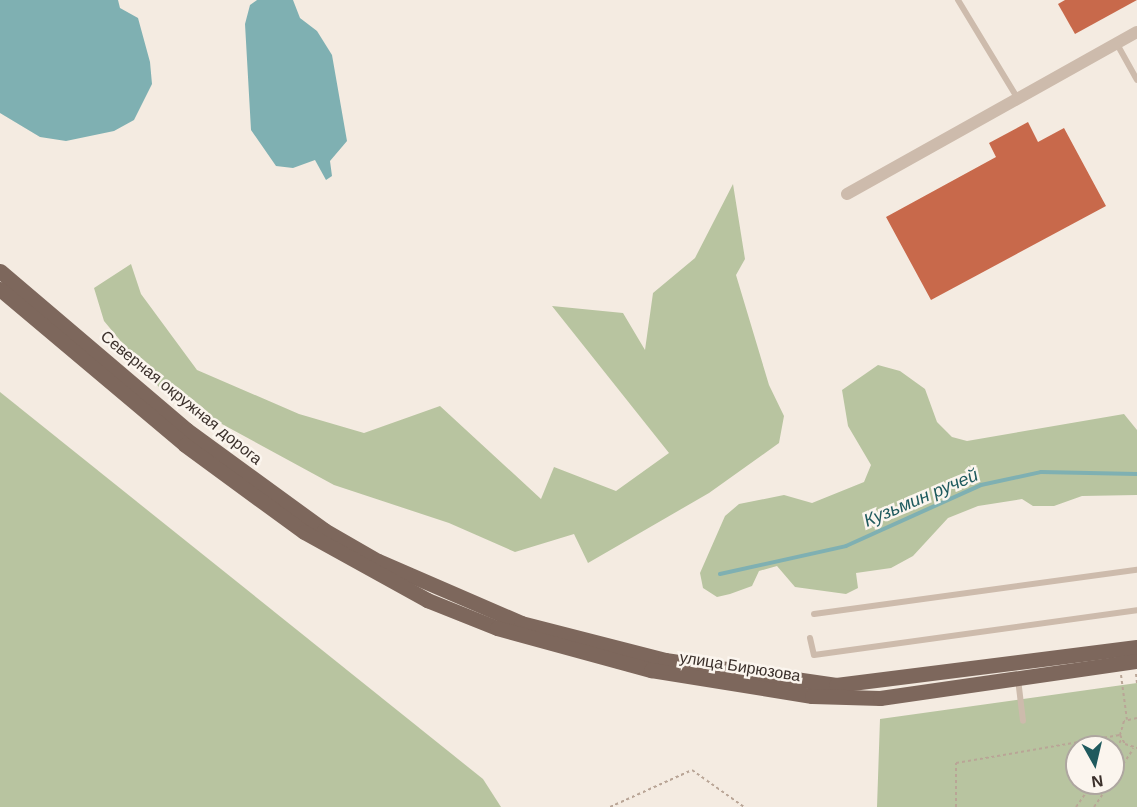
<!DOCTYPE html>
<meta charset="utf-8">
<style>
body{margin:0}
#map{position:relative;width:1137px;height:807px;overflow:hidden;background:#f4ebe1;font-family:Helvetica,sans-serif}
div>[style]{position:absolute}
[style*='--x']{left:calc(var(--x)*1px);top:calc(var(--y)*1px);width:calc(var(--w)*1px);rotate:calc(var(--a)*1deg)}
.green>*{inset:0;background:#b8c4a0}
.water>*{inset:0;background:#7fb0b2}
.stream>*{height:4px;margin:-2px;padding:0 2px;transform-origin:2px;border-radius:2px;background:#7fb0b2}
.building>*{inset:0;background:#c8694b}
.path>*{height:2px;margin-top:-1px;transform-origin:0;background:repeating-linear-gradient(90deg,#b9a596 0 3px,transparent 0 6px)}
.service>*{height:6px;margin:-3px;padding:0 3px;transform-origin:3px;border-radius:3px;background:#cdbbac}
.minor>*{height:12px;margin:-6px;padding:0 6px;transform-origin:6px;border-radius:6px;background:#cdbbac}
.primary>*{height:15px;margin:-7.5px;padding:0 7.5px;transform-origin:7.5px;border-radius:7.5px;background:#7d675c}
span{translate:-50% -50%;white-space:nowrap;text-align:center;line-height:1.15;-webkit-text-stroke:5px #fbf5ee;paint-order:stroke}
.street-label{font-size:16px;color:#3b302b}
.water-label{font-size:18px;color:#1f5a5e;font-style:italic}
.north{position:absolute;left:1065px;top:735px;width:60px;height:60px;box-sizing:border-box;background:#fbf5ee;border:2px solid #aea6a0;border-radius:50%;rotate:172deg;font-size:16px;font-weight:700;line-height:24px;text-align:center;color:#3b302b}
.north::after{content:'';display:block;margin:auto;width:21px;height:27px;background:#1f5a5e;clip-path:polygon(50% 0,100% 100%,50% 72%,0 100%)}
</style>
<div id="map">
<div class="green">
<div style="clip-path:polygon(733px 184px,745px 259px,736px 275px,769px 385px,784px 416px,779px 443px,709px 493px,588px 563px,574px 534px,515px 552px,449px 523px,334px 485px,163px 392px,104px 321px,94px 288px,131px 264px,141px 294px,197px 370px,299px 414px,364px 433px,440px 406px,541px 499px,554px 467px,616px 491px,669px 453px,552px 306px,623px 313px,645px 350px,653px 293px,695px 258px)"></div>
<div style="clip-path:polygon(878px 365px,900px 371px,925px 389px,937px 422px,952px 437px,967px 441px,1124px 414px,1137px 430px,1137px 495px,1082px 496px,1054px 506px,1033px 506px,1022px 499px,978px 506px,948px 518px,913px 556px,891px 568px,856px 573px,858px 588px,846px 594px,795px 587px,777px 566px,759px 571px,752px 586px,730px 594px,717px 597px,703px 588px,700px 573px,725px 516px,739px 504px,784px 495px,812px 503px,864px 482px,871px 465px,848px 426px,842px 390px)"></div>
<div style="clip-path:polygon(0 392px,483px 779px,501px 807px,0 807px)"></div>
<div style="clip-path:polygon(evenodd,1137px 683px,1137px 807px,877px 807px,880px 719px,1137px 683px,1077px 747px,1113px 747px,1113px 783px,1077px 783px,1077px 747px)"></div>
</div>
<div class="water">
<div style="clip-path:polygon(0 0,118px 0,120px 8px,138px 18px,150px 62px,152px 84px,134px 120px,114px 131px,66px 141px,40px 137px,0 113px)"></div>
<div style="clip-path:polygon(257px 0,293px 0,300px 18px,317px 31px,332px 55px,347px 141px,330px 161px,332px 176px,326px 180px,315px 160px,293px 168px,276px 166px,251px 130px,245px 24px,250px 5px)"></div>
</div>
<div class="stream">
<div style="--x:720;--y:574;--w:129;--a:-12.5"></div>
<div style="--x:846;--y:546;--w:148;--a:-24.3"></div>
<div style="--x:981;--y:485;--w:61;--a:-12.2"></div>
<div style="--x:1041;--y:472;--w:96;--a:1.2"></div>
</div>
<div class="building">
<div style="clip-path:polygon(1065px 0,1137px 0,1075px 34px,1058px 4px)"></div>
<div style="clip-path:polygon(1028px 122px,1038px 142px,1064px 128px,1106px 206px,931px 300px,886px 217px,996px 157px,989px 143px)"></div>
</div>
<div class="path">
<div style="--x:1136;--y:674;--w:9;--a:84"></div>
<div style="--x:1121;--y:675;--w:45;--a:82.4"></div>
<div style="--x:1137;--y:718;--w:13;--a:167"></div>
<div style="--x:1124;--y:721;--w:15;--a:106"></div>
<div style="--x:1120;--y:735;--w:10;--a:61"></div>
<div style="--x:1125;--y:744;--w:13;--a:18"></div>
<div style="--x:1113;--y:753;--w:15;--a:-58"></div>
<div style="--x:1113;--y:779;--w:37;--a:-56"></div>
<div style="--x:610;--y:807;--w:90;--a:-24.3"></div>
<div style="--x:692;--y:770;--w:64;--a:35.4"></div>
<div style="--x:956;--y:807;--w:44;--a:-90"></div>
<div style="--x:956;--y:763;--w:166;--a:-9.7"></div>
<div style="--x:1076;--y:807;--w:29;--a:-55"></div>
<div style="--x:1094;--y:807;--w:29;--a:-56"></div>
</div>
<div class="service">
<div style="--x:958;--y:0;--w:116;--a:58.8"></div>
<div style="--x:1117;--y:44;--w:41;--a:60.9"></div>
<div style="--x:814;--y:614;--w:326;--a:-7.8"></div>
<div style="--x:810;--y:638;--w:17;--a:77"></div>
<div style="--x:814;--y:655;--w:326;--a:-7.9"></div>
<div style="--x:1018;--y:679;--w:42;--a:83.2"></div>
</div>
<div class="minor">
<div style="--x:847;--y:194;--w:332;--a:-29.2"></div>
</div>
<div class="primary">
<div style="--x:0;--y:271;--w:245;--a:40.4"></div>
<div style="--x:187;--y:430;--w:170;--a:36.1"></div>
<div style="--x:324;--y:530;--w:62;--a:29.9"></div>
<div style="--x:378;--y:561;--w:156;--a:23.4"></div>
<div style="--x:521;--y:623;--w:149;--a:14.4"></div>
<div style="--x:665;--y:660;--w:173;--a:8.3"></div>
<div style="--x:836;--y:685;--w:303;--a:-7.2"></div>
<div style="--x:0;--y:289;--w:242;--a:40.1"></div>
<div style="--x:185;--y:445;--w:147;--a:36.2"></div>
<div style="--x:304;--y:532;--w:141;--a:28.9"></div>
<div style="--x:427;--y:600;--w:75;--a:21.8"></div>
<div style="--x:497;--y:628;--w:160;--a:15.3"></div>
<div style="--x:651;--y:670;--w:163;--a:9.2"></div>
<div style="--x:812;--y:696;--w:68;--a:1.7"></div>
<div style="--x:880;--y:698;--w:260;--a:-8.2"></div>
</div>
<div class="street-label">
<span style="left:181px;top:398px;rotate:39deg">Северная окружная дорога</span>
<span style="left:740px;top:667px;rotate:9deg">улица Бирюзова</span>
</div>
<div class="water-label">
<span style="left:921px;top:498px;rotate:-23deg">Кузьмин ручей</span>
</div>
<div class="north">N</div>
</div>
